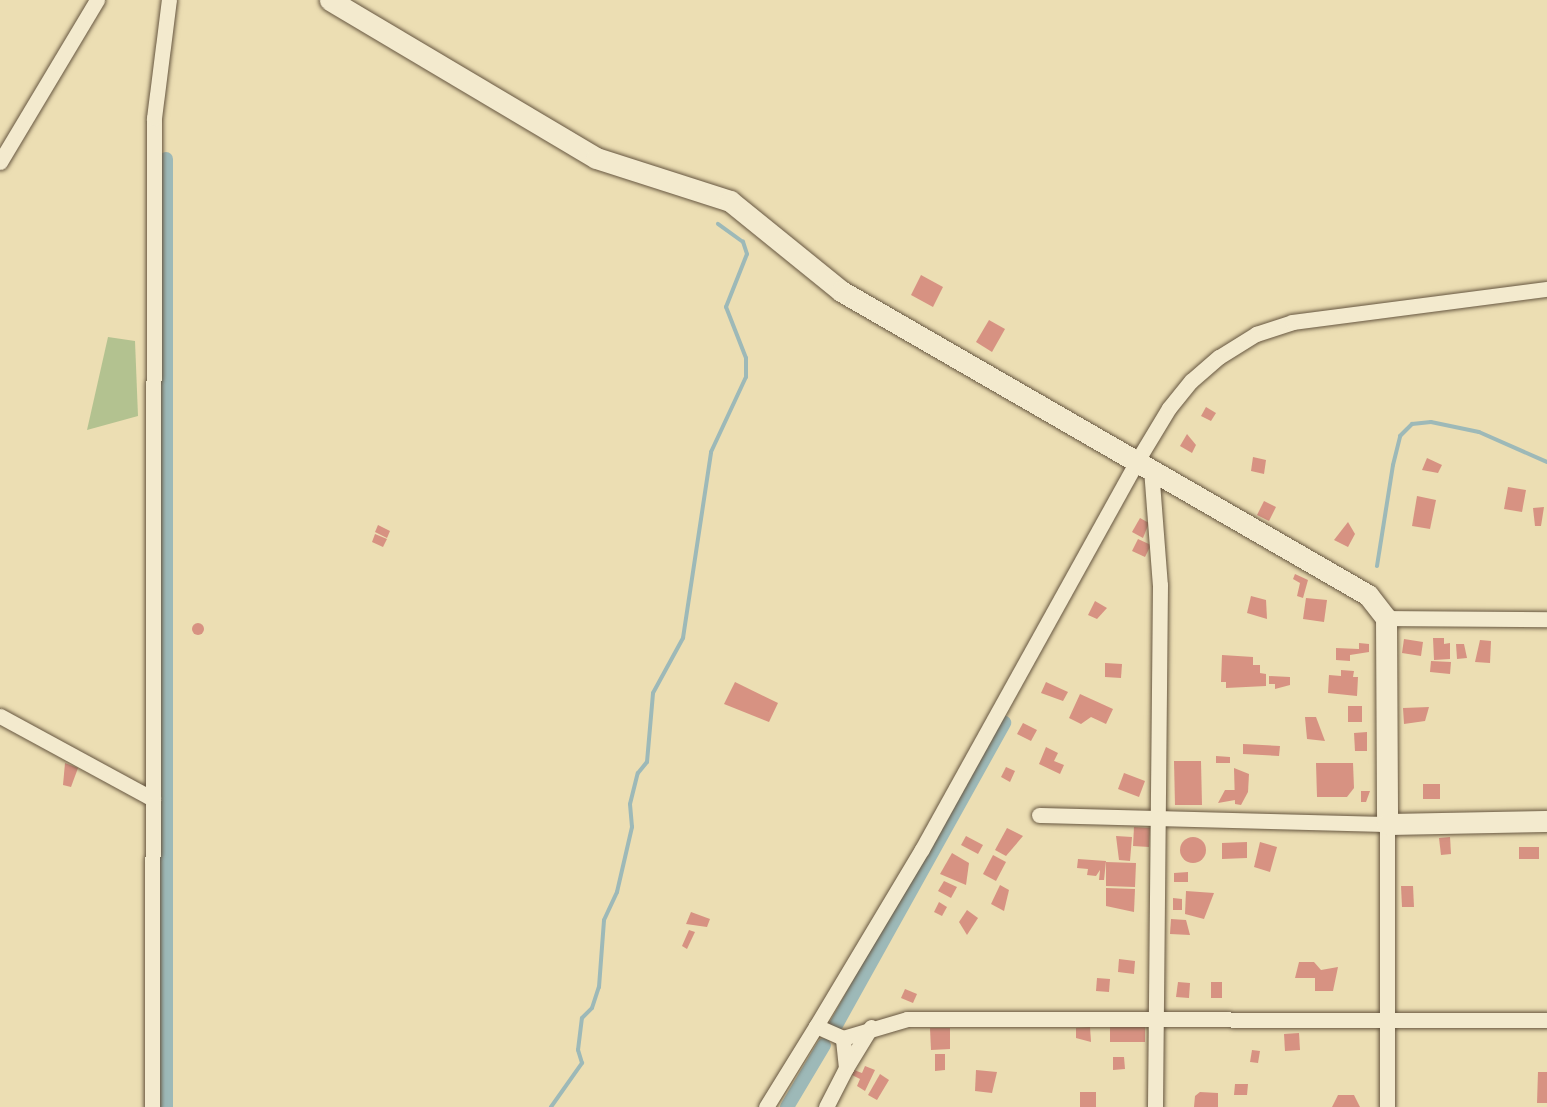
<!DOCTYPE html>
<style>
body{margin:0}
#map{position:relative;width:1547px;height:1107px;overflow:hidden;background:#ecdeb3;font-family:"IM FELL English",serif}
div>[style]{position:absolute}
[style*='--x']{left:calc(var(--x)*1px);top:calc(var(--y)*1px);width:calc(var(--w)*1px);rotate:calc(var(--a)*1deg)}
.green>*{inset:0;background:#b3c290}
.stream>*{height:4px;margin:-2px;padding:0 2px;transform-origin:2px;border-radius:2px;background:#9db9b8}
.canal>*{height:14px;margin:-7px;padding:0 7px;transform-origin:7px;border-radius:7px;background:#9db9b8}
.building>*{inset:0;background:#d79282}
.round{border-radius:50%}
.roads{filter:drop-shadow(0 0 2px #665640) drop-shadow(0 0 2px #665640)}
.street>*{height:15px;margin:-7.5px;padding:0 7.5px;transform-origin:7.5px;border-radius:7.5px;background:#f3eace}
.secondary>*{height:21px;margin:-10.5px;padding:0 10.5px;transform-origin:10.5px;border-radius:10.5px;background:#f3eace}
span{translate:-50% -50%;white-space:nowrap;text-align:center;line-height:1.15;-webkit-text-stroke:6px #f3eace;paint-order:stroke}
</style>
<div id="map">
<div class="green">
<div style="clip-path:polygon(108px 337px,135px 341px,138px 416px,87px 430px)"></div>
</div>
<div class="stream">
<div style="--x:1377;--y:566;--w:102;--a:-81"></div>
<div style="--x:1393;--y:465;--w:30;--a:-76"></div>
<div style="--x:1400;--y:436;--w:17;--a:-45"></div>
<div style="--x:1412;--y:424;--w:19;--a:-6"></div>
<div style="--x:1431;--y:422;--w:49;--a:11.8"></div>
<div style="--x:1479;--y:432;--w:74;--a:23.8"></div>
<div style="--x:551;--y:1107;--w:54;--a:-54.8"></div>
<div style="--x:582;--y:1063;--w:14;--a:-107"></div>
<div style="--x:578;--y:1050;--w:32;--a:-83"></div>
<div style="--x:582;--y:1018;--w:14;--a:-45"></div>
<div style="--x:592;--y:1008;--w:22;--a:-72"></div>
<div style="--x:599;--y:987;--w:67;--a:-85.7"></div>
<div style="--x:604;--y:920;--w:31;--a:-65"></div>
<div style="--x:617;--y:892;--w:67;--a:-77"></div>
<div style="--x:632;--y:827;--w:23;--a:-95"></div>
<div style="--x:630;--y:804;--w:32;--a:-76"></div>
<div style="--x:638;--y:773;--w:14;--a:-51"></div>
<div style="--x:647;--y:762;--w:69;--a:-85"></div>
<div style="--x:653;--y:693;--w:63;--a:-61.4"></div>
<div style="--x:683;--y:638;--w:188;--a:-81.4"></div>
<div style="--x:711;--y:452;--w:83;--a:-65"></div>
<div style="--x:746;--y:377;--w:19;--a:-90"></div>
<div style="--x:746;--y:358;--w:55;--a:-111.4"></div>
<div style="--x:726;--y:307;--w:57;--a:-68.4"></div>
<div style="--x:747;--y:254;--w:13;--a:-108"></div>
<div style="--x:743;--y:242;--w:31;--a:-144"></div>
</div>
<div class="canal">
<div style="--x:166;--y:159;--w:948;--a:90"></div>
<div style="--x:836;--y:1025;--w:346;--a:-60.9"></div>
<div style="--x:787;--y:1107;--w:72;--a:-59.2"></div>
</div>
<div class="building">
<div style="clip-path:polygon(921px 275px,943px 287px,933px 307px,911px 295px)"></div>
<div style="clip-path:polygon(989px 320px,1005px 329px,992px 352px,976px 342px)"></div>
<div style="clip-path:polygon(1206px 407px,1216px 413px,1211px 421px,1201px 416px)"></div>
<div style="clip-path:polygon(1187px 434px,1196px 445px,1192px 453px,1180px 446px)"></div>
<div style="clip-path:polygon(1253px 457px,1266px 460px,1264px 474px,1251px 471px)"></div>
<div style="clip-path:polygon(1427px 458px,1442px 465px,1438px 473px,1422px 470px)"></div>
<div style="clip-path:polygon(1508px 487px,1526px 490px,1522px 512px,1504px 509px)"></div>
<div style="clip-path:polygon(1417px 496px,1436px 500px,1430px 529px,1412px 526px)"></div>
<div style="clip-path:polygon(1264px 501px,1276px 507px,1269px 521px,1257px 515px)"></div>
<div style="clip-path:polygon(1544px 507px,1541px 526px,1535px 526px,1533px 508px)"></div>
<div style="clip-path:polygon(1140px 518px,1149px 523px,1143px 538px,1132px 532px)"></div>
<div style="clip-path:polygon(1348px 522px,1355px 534px,1348px 547px,1334px 540px)"></div>
<div style="clip-path:polygon(378px 525px,390px 531px,387px 538px,375px 532px)"></div>
<div style="clip-path:polygon(375px 534px,387px 539px,383px 547px,372px 542px)"></div>
<div style="clip-path:polygon(1138px 539px,1151px 545px,1145px 557px,1132px 551px)"></div>
<div style="clip-path:polygon(1295px 574px,1308px 580px,1303px 598px,1297px 596px,1300px 583px,1293px 579px)"></div>
<div style="clip-path:polygon(1251px 596px,1266px 600px,1267px 619px,1247px 613px)"></div>
<div style="clip-path:polygon(1306px 598px,1327px 600px,1324px 622px,1303px 619px)"></div>
<div style="clip-path:polygon(1095px 601px,1107px 608px,1097px 619px,1088px 615px)"></div>
<div class="round" style="left:192px;top:623px;width:12px;height:12px"></div>
<div style="clip-path:polygon(1433px 638px,1444px 638px,1444px 644px,1450px 643px,1450px 659px,1434px 660px)"></div>
<div style="clip-path:polygon(1404px 639px,1423px 642px,1421px 656px,1402px 653px)"></div>
<div style="clip-path:polygon(1480px 640px,1491px 641px,1490px 663px,1475px 662px)"></div>
<div style="clip-path:polygon(1359px 643px,1369px 644px,1369px 652px,1350px 655px,1350px 661px,1336px 660px,1336px 648px,1359px 649px)"></div>
<div style="clip-path:polygon(1456px 644px,1464px 644px,1467px 658px,1457px 659px)"></div>
<div style="clip-path:polygon(1222px 655px,1253px 657px,1253px 665px,1260px 665px,1260px 673px,1266px 674px,1266px 686px,1226px 688px,1226px 682px,1221px 682px)"></div>
<div style="clip-path:polygon(1431px 661px,1451px 662px,1450px 674px,1430px 672px)"></div>
<div style="clip-path:polygon(1105px 663px,1122px 664px,1121px 678px,1105px 677px)"></div>
<div style="clip-path:polygon(1341px 670px,1354px 671px,1353px 677px,1358px 677px,1357px 696px,1328px 693px,1329px 675px,1341px 676px)"></div>
<div style="clip-path:polygon(1269px 676px,1290px 677px,1290px 685px,1275px 689px,1275px 684px,1269px 684px)"></div>
<div style="clip-path:polygon(735px 682px,778px 703px,769px 722px,724px 704px)"></div>
<div style="clip-path:polygon(1046px 682px,1068px 692px,1063px 701px,1041px 693px)"></div>
<div style="clip-path:polygon(1080px 694px,1113px 709px,1106px 724px,1091px 717px,1081px 724px,1069px 718px)"></div>
<div style="clip-path:polygon(1348px 706px,1362px 706px,1362px 722px,1348px 722px)"></div>
<div style="clip-path:polygon(1429px 707px,1425px 721px,1404px 724px,1403px 708px)"></div>
<div style="clip-path:polygon(1305px 717px,1316px 717px,1325px 741px,1307px 739px)"></div>
<div style="clip-path:polygon(1023px 723px,1037px 730px,1031px 741px,1017px 734px)"></div>
<div style="clip-path:polygon(1367px 732px,1367px 751px,1355px 751px,1354px 733px)"></div>
<div style="clip-path:polygon(1243px 744px,1280px 746px,1279px 756px,1243px 754px)"></div>
<div style="clip-path:polygon(1046px 747px,1058px 753px,1054px 761px,1064px 765px,1060px 774px,1039px 764px)"></div>
<div style="clip-path:polygon(1216px 756px,1230px 757px,1230px 763px,1216px 763px)"></div>
<div style="clip-path:polygon(1174px 761px,1201px 761px,1202px 805px,1175px 805px)"></div>
<div style="clip-path:polygon(65px 763px,78px 768px,71px 787px,63px 785px)"></div>
<div style="clip-path:polygon(1316px 763px,1353px 763px,1354px 788px,1347px 797px,1317px 797px)"></div>
<div style="clip-path:polygon(1006px 767px,1015px 771px,1010px 782px,1001px 777px)"></div>
<div style="clip-path:polygon(1234px 768px,1249px 774px,1248px 792px,1241px 805px,1235px 804px)"></div>
<div style="clip-path:polygon(1124px 773px,1145px 781px,1139px 797px,1118px 789px)"></div>
<div style="clip-path:polygon(1423px 784px,1440px 784px,1440px 799px,1423px 799px)"></div>
<div style="clip-path:polygon(1225px 790px,1235px 790px,1235px 800px,1218px 803px)"></div>
<div style="clip-path:polygon(1361px 791px,1370px 791px,1366px 802px,1361px 802px)"></div>
<div style="clip-path:polygon(1134px 827px,1150px 828px,1149px 847px,1133px 846px)"></div>
<div style="clip-path:polygon(1007px 828px,1023px 836px,1006px 856px,995px 850px)"></div>
<div style="clip-path:polygon(966px 836px,983px 845px,978px 854px,961px 845px)"></div>
<div style="clip-path:polygon(1116px 836px,1132px 837px,1130px 861px,1119px 860px)"></div>
<div style="clip-path:polygon(1450px 837px,1451px 854px,1441px 855px,1439px 838px)"></div>
<div class="round" style="left:1180px;top:837px;width:26px;height:26px"></div>
<div style="clip-path:polygon(1247px 842px,1247px 858px,1222px 859px,1222px 843px)"></div>
<div style="clip-path:polygon(1260px 842px,1277px 847px,1270px 872px,1254px 867px)"></div>
<div style="clip-path:polygon(1519px 847px,1539px 847px,1539px 859px,1519px 859px)"></div>
<div style="clip-path:polygon(952px 853px,969px 863px,966px 885px,940px 874px)"></div>
<div style="clip-path:polygon(993px 855px,1006px 862px,996px 881px,983px 874px)"></div>
<div style="clip-path:polygon(1078px 859px,1106px 861px,1104px 880px,1099px 880px,1100px 870px,1096px 876px,1087px 875px,1088px 869px,1077px 868px)"></div>
<div style="clip-path:polygon(1106px 862px,1136px 863px,1135px 887px,1106px 886px)"></div>
<div style="clip-path:polygon(1188px 872px,1188px 882px,1174px 882px,1174px 873px)"></div>
<div style="clip-path:polygon(944px 881px,957px 887px,951px 898px,938px 891px)"></div>
<div style="clip-path:polygon(1000px 885px,1009px 890px,1004px 911px,991px 904px)"></div>
<div style="clip-path:polygon(1401px 886px,1413px 886px,1414px 907px,1402px 907px)"></div>
<div style="clip-path:polygon(1106px 888px,1135px 889px,1134px 912px,1106px 906px)"></div>
<div style="clip-path:polygon(1186px 891px,1214px 893px,1204px 919px,1185px 914px)"></div>
<div style="clip-path:polygon(1173px 898px,1182px 899px,1182px 910px,1173px 910px)"></div>
<div style="clip-path:polygon(939px 902px,947px 907px,942px 916px,934px 912px)"></div>
<div style="clip-path:polygon(967px 910px,978px 918px,967px 935px,959px 922px)"></div>
<div style="clip-path:polygon(691px 912px,710px 919px,707px 927px,686px 924px)"></div>
<div style="clip-path:polygon(1171px 919px,1186px 920px,1190px 935px,1170px 934px)"></div>
<div style="clip-path:polygon(689px 930px,695px 932px,687px 949px,682px 946px)"></div>
<div style="clip-path:polygon(1119px 959px,1135px 961px,1134px 974px,1118px 972px)"></div>
<div style="clip-path:polygon(1299px 962px,1314px 962px,1321px 970px,1338px 967px,1333px 991px,1315px 991px,1315px 978px,1295px 978px)"></div>
<div style="clip-path:polygon(1097px 978px,1110px 979px,1109px 992px,1096px 991px)"></div>
<div style="clip-path:polygon(1178px 982px,1190px 983px,1189px 998px,1176px 997px)"></div>
<div style="clip-path:polygon(1211px 982px,1222px 982px,1222px 998px,1211px 998px)"></div>
<div style="clip-path:polygon(905px 989px,917px 994px,913px 1003px,901px 998px)"></div>
<div style="clip-path:polygon(1110px 1024px,1145px 1024px,1145px 1042px,1110px 1042px)"></div>
<div style="clip-path:polygon(1090px 1027px,1091px 1042px,1076px 1038px,1076px 1028px)"></div>
<div style="clip-path:polygon(930px 1028px,950px 1028px,950px 1049px,931px 1050px)"></div>
<div style="clip-path:polygon(1299px 1033px,1300px 1050px,1285px 1051px,1284px 1034px)"></div>
<div style="clip-path:polygon(1252px 1050px,1260px 1051px,1258px 1063px,1250px 1062px)"></div>
<div style="clip-path:polygon(935px 1054px,945px 1054px,945px 1070px,935px 1071px)"></div>
<div style="clip-path:polygon(1113px 1057px,1124px 1057px,1125px 1069px,1113px 1070px)"></div>
<div style="clip-path:polygon(865px 1066px,875px 1070px,865px 1091px,857px 1086px,860px 1079px,852px 1075px,854px 1070px,862px 1073px)"></div>
<div style="clip-path:polygon(976px 1070px,997px 1072px,992px 1093px,975px 1091px)"></div>
<div style="clip-path:polygon(1538px 1072px,1547px 1072px,1547px 1103px,1537px 1103px)"></div>
<div style="clip-path:polygon(880px 1074px,889px 1080px,877px 1100px,868px 1095px)"></div>
<div style="clip-path:polygon(1235px 1084px,1248px 1084px,1247px 1095px,1234px 1095px)"></div>
<div style="clip-path:polygon(1080px 1092px,1096px 1092px,1096px 1107px,1080px 1107px)"></div>
<div style="clip-path:polygon(1200px 1092px,1218px 1093px,1218px 1107px,1194px 1107px,1195px 1096px)"></div>
<div style="clip-path:polygon(1338px 1095px,1354px 1095px,1360px 1107px,1332px 1107px)"></div>
</div>
<div class="roads">
<div class="street">
<div style="--x:0;--y:162;--w:189;--a:-59.1"></div>
<div style="--x:1151;--y:469;--w:116;--a:85.6"></div>
<div style="--x:1160;--y:585;--w:522;--a:90.55"></div>
<div style="--x:1386;--y:618;--w:161;--a:0.4"></div>
<div style="--x:0;--y:716;--w:174;--a:28.5"></div>
<div style="--x:1039;--y:815;--w:348;--a:1.5"></div>
<div style="--x:1387;--y:824;--w:283;--a:90"></div>
<div style="--x:816;--y:1026;--w:206;--a:-59.1"></div>
<div style="--x:922;--y:849;--w:444;--a:-61"></div>
<div style="--x:1137;--y:461;--w:62;--a:-58.9"></div>
<div style="--x:1169;--y:408;--w:35;--a:-51"></div>
<div style="--x:1191;--y:381;--w:37;--a:-41"></div>
<div style="--x:1219;--y:357;--w:44;--a:-31.9"></div>
<div style="--x:1256;--y:334;--w:38;--a:-18"></div>
<div style="--x:1292;--y:322;--w:257;--a:-7.4"></div>
<div style="--x:846;--y:1068;--w:48;--a:-58.6"></div>
<div style="--x:152;--y:1107;--w:989;--a:-89.88"></div>
<div style="--x:154;--y:118;--w:119;--a:-82.8"></div>
<div style="--x:766;--y:1107;--w:95;--a:-58.3"></div>
<div style="--x:816;--y:1026;--w:30;--a:24"></div>
<div style="--x:843;--y:1038;--w:67;--a:-16.5"></div>
<div style="--x:907;--y:1019;--w:640;--a:0.09"></div>
<div style="--x:826;--y:1107;--w:44;--a:-62.9"></div>
<div style="--x:846;--y:1068;--w:30;--a:-96"></div>
</div>
<div class="secondary">
<div style="--x:330;--y:0;--w:309;--a:30.7"></div>
<div style="--x:596;--y:158;--w:141;--a:17.8"></div>
<div style="--x:730;--y:201;--w:143;--a:39"></div>
<div style="--x:841;--y:291;--w:608;--a:29.98"></div>
<div style="--x:1368;--y:595;--w:29;--a:52"></div>
<div style="--x:1386;--y:618;--w:206;--a:89.7"></div>
<div style="--x:1387;--y:824;--w:160;--a:-1.1"></div>
</div>
</div>
</div>
